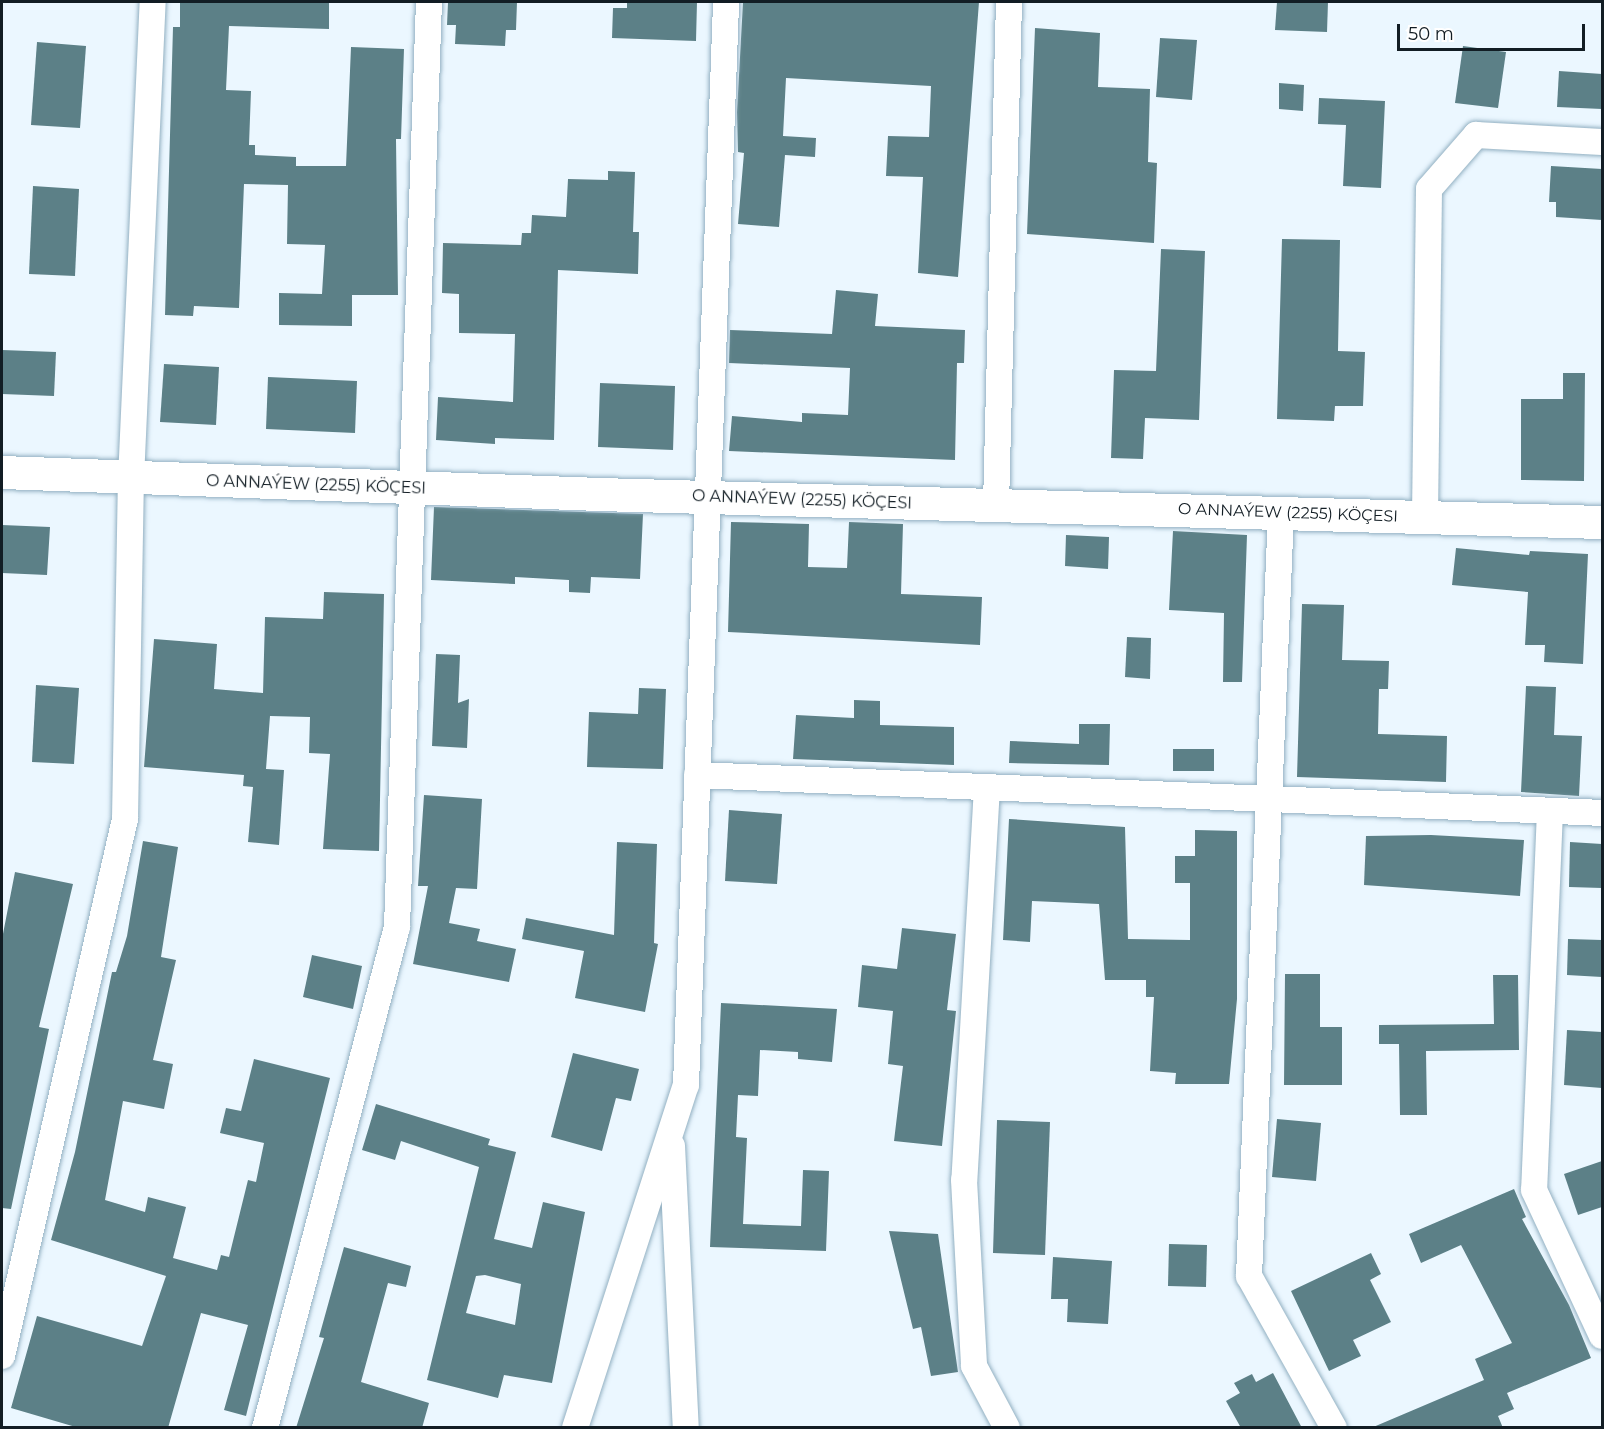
<!DOCTYPE html>
<meta charset="utf-8">
<style>
body{margin:0}
#map{position:relative;width:1604px;height:1429px;overflow:hidden;background:#ebf7ff;font-family:Montserrat,sans-serif}
div>[style]{position:absolute}
[style*='--x']{left:calc(var(--x)*1px);top:calc(var(--y)*1px);width:calc(var(--w)*1px);rotate:calc(var(--a)*1deg)}
.building>*{inset:0;background:#5c8087}
.roads{filter:drop-shadow(0 0 2px #92b0c2) drop-shadow(0 0 2px #92b0c2)}
.street>*{height:26px;margin:-13px;padding:0 13px;transform-origin:13px;border-radius:13px;background:#fff}
.secondary>*{height:33px;margin:-16.5px;padding:0 16.5px;transform-origin:16.5px;border-radius:16.5px;background:#fff}
span{translate:-50% -50%;white-space:nowrap;text-align:center;line-height:1.15;-webkit-text-stroke:5px #fff;paint-order:stroke}
.street-label{font-size:16px;color:#121d24}
.frame{position:absolute;inset:0;border:3px solid #121d24;pointer-events:none}
.scale{position:absolute;left:1397px;top:24px;width:188px;height:27px;box-sizing:border-box;border:3px solid #121d24;border-top:0;padding-left:8px;font-size:18px;line-height:21px;white-space:nowrap;color:#121d24;-webkit-text-stroke:4px #fff;paint-order:stroke}
</style>
<div id="map">
<div class="building">
<div style="clip-path:polygon(180px 2px,329px 2px,329px 29px,229px 26px,226px 90px,251px 91px,249px 145px,255px 145px,255px 155px,296px 157px,296px 166px,346px 166px,351px 47px,404px 49px,401px 139px,396px 139px,398px 295px,352px 295px,352px 326px,279px 325px,279px 293px,322px 294px,325px 245px,287px 244px,288px 185px,244px 184px,239px 308px,194px 306px,193px 316px,165px 315px,173px 27px,180px 27px)"></div>
<div style="clip-path:polygon(448px 2px,517px 2px,516px 30px,506px 30px,505px 46px,455px 44px,456px 25px,447px 25px)"></div>
<div style="clip-path:polygon(627px 2px,697px 2px,696px 41px,612px 38px,613px 8px,627px 8px)"></div>
<div style="clip-path:polygon(743px 2px,979px 2px,958px 277px,918px 273px,923px 177px,886px 176px,888px 136px,929px 137px,931px 86px,786px 78px,783px 136px,816px 138px,815px 157px,785px 155px,779px 227px,738px 224px,744px 153px,738px 152px,737px 112px)"></div>
<div style="clip-path:polygon(1277px 2px,1328px 2px,1327px 32px,1275px 30px)"></div>
<div style="clip-path:polygon(1035px 28px,1100px 33px,1098px 87px,1150px 89px,1148px 162px,1157px 163px,1154px 243px,1027px 234px)"></div>
<div style="clip-path:polygon(1160px 38px,1197px 40px,1192px 100px,1156px 97px)"></div>
<div style="clip-path:polygon(37px 42px,86px 46px,80px 128px,31px 125px)"></div>
<div style="clip-path:polygon(1463px 46px,1506px 52px,1498px 108px,1455px 103px)"></div>
<div style="clip-path:polygon(1559px 71px,1602px 74px,1602px 109px,1557px 107px)"></div>
<div style="clip-path:polygon(1279px 83px,1304px 85px,1303px 111px,1279px 109px)"></div>
<div style="clip-path:polygon(1319px 98px,1385px 101px,1381px 188px,1343px 186px,1346px 125px,1318px 124px)"></div>
<div style="clip-path:polygon(1551px 166px,1602px 169px,1602px 220px,1556px 217px,1556px 202px,1549px 202px)"></div>
<div style="clip-path:polygon(608px 171px,635px 172px,633px 232px,639px 232px,638px 274px,558px 270px,554px 440px,495px 438px,495px 444px,436px 440px,438px 397px,513px 402px,515px 334px,459px 333px,459px 294px,442px 293px,443px 243px,521px 245px,522px 233px,531px 233px,532px 215px,566px 217px,568px 179px,608px 180px)"></div>
<div style="clip-path:polygon(33px 186px,79px 189px,75px 276px,29px 274px)"></div>
<div style="clip-path:polygon(1282px 239px,1340px 240px,1338px 351px,1365px 352px,1363px 406px,1335px 406px,1334px 421px,1277px 419px)"></div>
<div style="clip-path:polygon(1161px 249px,1205px 251px,1199px 420px,1145px 418px,1143px 459px,1111px 458px,1114px 370px,1156px 371px)"></div>
<div style="clip-path:polygon(836px 290px,878px 294px,875px 326px,965px 330px,964px 363px,957px 363px,955px 460px,729px 451px,732px 416px,802px 422px,802px 413px,848px 415px,850px 368px,729px 363px,730px 330px,832px 334px)"></div>
<div style="clip-path:polygon(2px 350px,56px 352px,54px 396px,2px 394px)"></div>
<div style="clip-path:polygon(164px 364px,219px 367px,216px 425px,160px 422px)"></div>
<div style="clip-path:polygon(1563px 373px,1585px 373px,1584px 481px,1521px 480px,1521px 399px,1563px 399px)"></div>
<div style="clip-path:polygon(268px 377px,357px 381px,355px 433px,266px 429px)"></div>
<div style="clip-path:polygon(600px 383px,675px 386px,673px 450px,598px 447px)"></div>
<div style="clip-path:polygon(434px 507px,643px 514px,640px 579px,591px 577px,590px 593px,569px 592px,569px 580px,515px 577px,515px 584px,431px 580px)"></div>
<div style="clip-path:polygon(731px 522px,809px 524px,808px 567px,847px 568px,849px 522px,903px 524px,901px 594px,982px 597px,980px 645px,728px 632px)"></div>
<div style="clip-path:polygon(2px 525px,50px 527px,47px 575px,2px 573px)"></div>
<div style="clip-path:polygon(1173px 531px,1247px 535px,1242px 682px,1223px 682px,1224px 613px,1169px 610px)"></div>
<div style="clip-path:polygon(1066px 535px,1109px 537px,1108px 569px,1065px 566px)"></div>
<div style="clip-path:polygon(1456px 548px,1529px 555px,1530px 551px,1588px 554px,1583px 664px,1544px 662px,1545px 645px,1525px 645px,1528px 592px,1452px 585px)"></div>
<div style="clip-path:polygon(324px 592px,384px 594px,379px 851px,323px 849px,330px 754px,309px 753px,310px 717px,270px 716px,266px 769px,284px 770px,279px 845px,248px 842px,253px 787px,243px 786px,244px 775px,144px 767px,154px 639px,217px 644px,214px 689px,263px 693px,265px 617px,323px 619px)"></div>
<div style="clip-path:polygon(1302px 604px,1344px 605px,1342px 660px,1389px 661px,1388px 689px,1379px 689px,1378px 734px,1447px 736px,1446px 782px,1297px 777px)"></div>
<div style="clip-path:polygon(1127px 637px,1151px 638px,1150px 679px,1125px 677px)"></div>
<div style="clip-path:polygon(436px 654px,460px 655px,458px 703px,469px 699px,467px 748px,432px 746px)"></div>
<div style="clip-path:polygon(36px 685px,79px 688px,74px 764px,32px 762px)"></div>
<div style="clip-path:polygon(1526px 686px,1556px 687px,1554px 735px,1582px 736px,1579px 796px,1521px 792px)"></div>
<div style="clip-path:polygon(639px 688px,666px 689px,663px 769px,587px 767px,589px 712px,638px 714px)"></div>
<div style="clip-path:polygon(854px 700px,880px 701px,880px 725px,954px 727px,954px 765px,793px 759px,796px 715px,854px 718px)"></div>
<div style="clip-path:polygon(1079px 724px,1110px 724px,1109px 765px,1009px 763px,1010px 741px,1079px 744px)"></div>
<div style="clip-path:polygon(1173px 749px,1214px 749px,1214px 771px,1173px 771px)"></div>
<div style="clip-path:polygon(424px 795px,482px 799px,477px 889px,456px 888px,449px 923px,480px 929px,477px 941px,516px 949px,509px 982px,413px 964px,428px 886px,418px 886px)"></div>
<div style="clip-path:polygon(729px 810px,782px 814px,777px 884px,725px 881px)"></div>
<div style="clip-path:polygon(1009px 819px,1125px 827px,1128px 939px,1190px 940px,1190px 883px,1175px 883px,1175px 856px,1195px 856px,1195px 830px,1237px 831px,1237px 999px,1229px 1084px,1175px 1084px,1176px 1073px,1150px 1071px,1154px 997px,1146px 997px,1146px 980px,1105px 980px,1099px 904px,1032px 901px,1030px 942px,1003px 940px)"></div>
<div style="clip-path:polygon(1431px 835px,1524px 840px,1520px 896px,1364px 885px,1366px 836px)"></div>
<div style="clip-path:polygon(143px 841px,178px 847px,161px 957px,176px 960px,153px 1060px,173px 1064px,164px 1109px,123px 1101px,105px 1200px,145px 1212px,148px 1197px,186px 1207px,173px 1258px,217px 1270px,221px 1255px,229px 1257px,248px 1180px,256px 1182px,264px 1143px,220px 1133px,226px 1108px,241px 1111px,254px 1059px,330px 1078px,246px 1416px,224px 1410px,248px 1325px,201px 1313px,168px 1428px,79px 1428px,11px 1408px,37px 1316px,142px 1346px,166px 1276px,51px 1240px,75px 1152px,112px 972px,116px 972px,127px 936px)"></div>
<div style="clip-path:polygon(617px 842px,657px 844px,654px 943px,658px 944px,645px 1012px,575px 998px,584px 951px,522px 939px,526px 918px,614px 935px)"></div>
<div style="clip-path:polygon(1570px 842px,1602px 844px,1602px 888px,1569px 887px)"></div>
<div style="clip-path:polygon(15px 872px,73px 884px,39px 1027px,49px 1029px,11px 1209px,2px 1208px,2px 939px)"></div>
<div style="clip-path:polygon(902px 928px,956px 934px,947px 1010px,956px 1011px,942px 1146px,894px 1141px,903px 1066px,888px 1064px,893px 1011px,858px 1007px,862px 965px,897px 969px)"></div>
<div style="clip-path:polygon(1568px 939px,1602px 940px,1602px 977px,1567px 975px)"></div>
<div style="clip-path:polygon(312px 955px,362px 966px,353px 1009px,303px 997px)"></div>
<div style="clip-path:polygon(1285px 974px,1320px 974px,1320px 1027px,1342px 1027px,1342px 1085px,1284px 1085px)"></div>
<div style="clip-path:polygon(1493px 975px,1518px 975px,1519px 1050px,1426px 1051px,1427px 1115px,1400px 1115px,1399px 1044px,1379px 1044px,1379px 1025px,1494px 1024px)"></div>
<div style="clip-path:polygon(721px 1003px,837px 1009px,832px 1062px,798px 1059px,798px 1052px,760px 1050px,758px 1096px,738px 1095px,736px 1137px,747px 1138px,743px 1224px,801px 1226px,803px 1170px,829px 1171px,826px 1251px,710px 1247px)"></div>
<div style="clip-path:polygon(1567px 1030px,1602px 1032px,1602px 1088px,1564px 1085px)"></div>
<div style="clip-path:polygon(573px 1053px,639px 1069px,631px 1101px,616px 1098px,602px 1151px,551px 1137px)"></div>
<div style="clip-path:polygon(evenodd,376px 1104px,490px 1139px,488px 1145px,516px 1152px,494px 1239px,532px 1248px,543px 1202px,585px 1212px,552px 1383px,504px 1375px,498px 1398px,427px 1380px,479px 1167px,401px 1141px,395px 1160px,362px 1150px,376px 1104px,485px 1275px,521px 1284px,515px 1325px,466px 1313px,476px 1276px,485px 1275px)"></div>
<div style="clip-path:polygon(1277px 1119px,1321px 1123px,1316px 1181px,1272px 1177px)"></div>
<div style="clip-path:polygon(997px 1120px,1050px 1122px,1045px 1255px,993px 1253px)"></div>
<div style="clip-path:polygon(1602px 1161px,1602px 1207px,1578px 1215px,1564px 1174px)"></div>
<div style="clip-path:polygon(1514px 1189px,1526px 1217px,1522px 1219px,1569px 1305px,1591px 1358px,1507px 1393px,1514px 1409px,1498px 1416px,1503px 1428px,1371px 1428px,1484px 1380px,1475px 1359px,1512px 1343px,1461px 1245px,1421px 1263px,1409px 1234px)"></div>
<div style="clip-path:polygon(889px 1231px,938px 1234px,958px 1372px,931px 1376px,921px 1327px,913px 1329px)"></div>
<div style="clip-path:polygon(1169px 1244px,1207px 1245px,1206px 1287px,1168px 1286px)"></div>
<div style="clip-path:polygon(344px 1247px,411px 1266px,406px 1287px,388px 1283px,361px 1382px,429px 1403px,422px 1428px,296px 1428px,324px 1338px,319px 1337px)"></div>
<div style="clip-path:polygon(1371px 1253px,1381px 1274px,1370px 1280px,1391px 1322px,1353px 1340px,1361px 1356px,1329px 1371px,1291px 1291px)"></div>
<div style="clip-path:polygon(1053px 1257px,1112px 1261px,1108px 1324px,1067px 1322px,1068px 1299px,1051px 1299px)"></div>
<div style="clip-path:polygon(1273px 1373px,1302px 1428px,1241px 1428px,1226px 1401px,1240px 1393px,1234px 1383px,1252px 1374px,1256px 1382px)"></div>
</div>
<div class="roads">
<div class="street">
<div style="--x:996;--y:505;--w:503;--a:-88.52"></div>
<div style="--x:1281;--y:513;--w:764;--a:92.4"></div>
<div style="--x:1249;--y:1276;--w:174;--a:60.8"></div>
<div style="--x:1425;--y:517;--w:328;--a:-89.3"></div>
<div style="--x:1429;--y:189;--w:72;--a:-49"></div>
<div style="--x:1476;--y:135;--w:126;--a:3.2"></div>
<div style="--x:697;--y:775;--w:906;--a:2.4"></div>
<div style="--x:987;--y:787;--w:394;--a:93.3"></div>
<div style="--x:964;--y:1180;--w:186;--a:86.9"></div>
<div style="--x:974;--y:1366;--w:70;--a:62"></div>
<div style="--x:1550;--y:811;--w:379;--a:92.4"></div>
<div style="--x:1534;--y:1190;--w:161;--a:65"></div>
<div style="--x:672;--y:1146;--w:282;--a:87.2"></div>
<div style="--x:2;--y:1356;--w:551;--a:-77.1"></div>
<div style="--x:125;--y:819;--w:340;--a:-89"></div>
<div style="--x:131;--y:479;--w:478;--a:-87.4"></div>
<div style="--x:265;--y:1428;--w:518;--a:-75.24"></div>
<div style="--x:397;--y:927;--w:926;--a:-88.02"></div>
<div style="--x:575;--y:1428;--w:361;--a:-72.1"></div>
<div style="--x:686;--y:1085;--w:1084;--a:-87.88"></div>
</div>
<div class="secondary">
<div style="--x:2;--y:472;--w:597;--a:2.11"></div>
<div style="--x:599;--y:494;--w:1003;--a:1.6"></div>
</div>
</div>
<div class="street-label">
<span style="left:316px;top:485px;rotate:2deg">O ANNAÝEW (2255) KÖÇESI</span>
<span style="left:802px;top:500px;rotate:2deg">O ANNAÝEW (2255) KÖÇESI</span>
<span style="left:1288px;top:513px;rotate:2deg">O ANNAÝEW (2255) KÖÇESI</span>
</div>
<div class="frame"></div>
<div class="scale">50 m</div>
</div>
